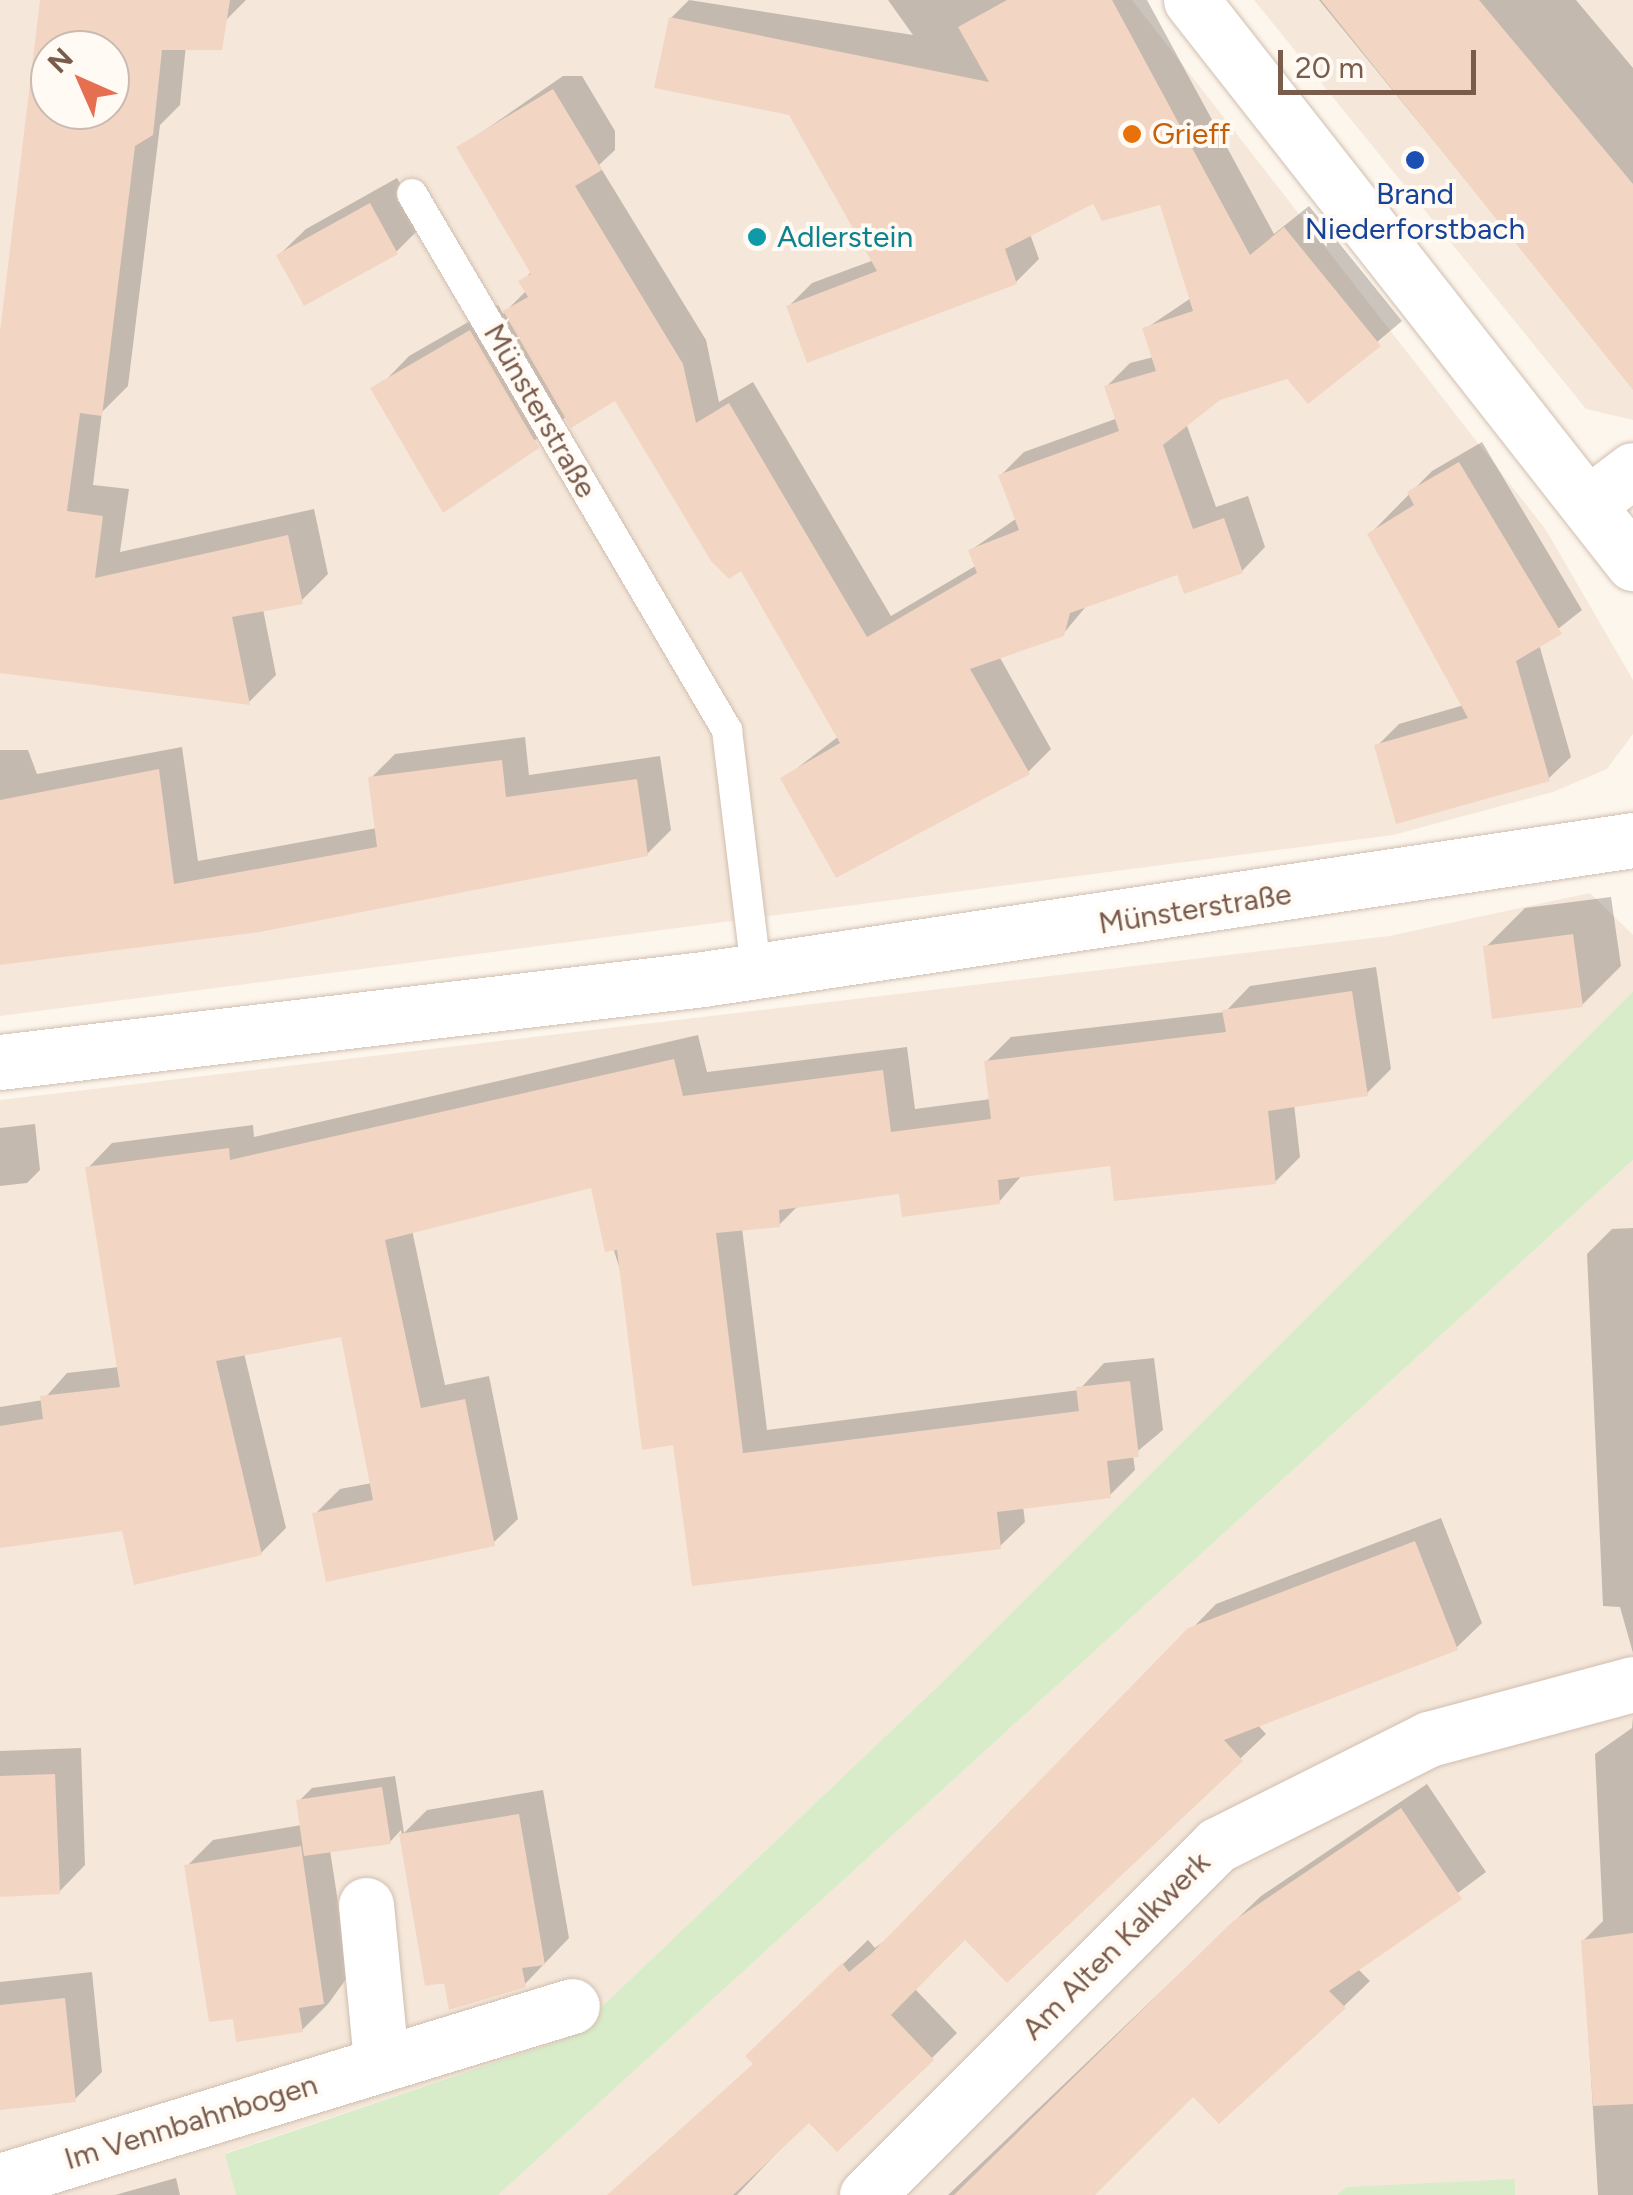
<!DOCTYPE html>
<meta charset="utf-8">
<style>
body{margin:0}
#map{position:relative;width:1633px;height:2195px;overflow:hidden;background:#fdf6ec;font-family:Figtree,sans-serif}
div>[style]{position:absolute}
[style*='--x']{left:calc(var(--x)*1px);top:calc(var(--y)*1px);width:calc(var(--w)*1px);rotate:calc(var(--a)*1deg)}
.residential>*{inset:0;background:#f5e8da}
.green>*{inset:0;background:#d8ecc9}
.shadow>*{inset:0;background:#0003}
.building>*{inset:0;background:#f3d5c3}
.roads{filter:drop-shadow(0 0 2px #d1beb0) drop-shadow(0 0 2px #d1beb0)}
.service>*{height:30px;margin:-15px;padding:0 15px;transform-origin:15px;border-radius:15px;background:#fff}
.minor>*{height:55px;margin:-27.5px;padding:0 27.5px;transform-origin:27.5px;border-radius:27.5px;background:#fff}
.tertiary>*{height:55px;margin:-27.5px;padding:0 27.5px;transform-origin:27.5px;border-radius:27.5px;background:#fff}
.dots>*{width:28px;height:28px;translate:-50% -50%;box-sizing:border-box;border:5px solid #fffaf3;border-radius:50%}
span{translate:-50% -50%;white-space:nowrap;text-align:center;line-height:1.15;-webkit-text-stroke:8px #fffaf3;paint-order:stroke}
.food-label{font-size:30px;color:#c56008}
.left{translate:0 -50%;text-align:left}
.transit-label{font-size:30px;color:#164399}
.culture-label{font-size:30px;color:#0d838f}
.street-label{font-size:30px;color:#7a5c4d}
.north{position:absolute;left:30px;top:30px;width:100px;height:100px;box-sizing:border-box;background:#fffaf3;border:2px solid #cabbb1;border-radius:50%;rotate:315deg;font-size:28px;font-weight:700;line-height:40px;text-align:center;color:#7a5c4d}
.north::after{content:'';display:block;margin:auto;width:35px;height:45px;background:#e76f51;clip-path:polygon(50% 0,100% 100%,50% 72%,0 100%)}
.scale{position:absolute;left:1278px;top:50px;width:198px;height:45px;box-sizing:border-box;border:5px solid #7a5c4d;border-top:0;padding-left:12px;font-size:30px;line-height:35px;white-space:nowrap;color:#7a5c4d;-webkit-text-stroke:8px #fffaf3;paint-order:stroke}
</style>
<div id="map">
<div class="residential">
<div style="clip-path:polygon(evenodd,0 0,1132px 0,1546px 530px,1633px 680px,1633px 734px,1607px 769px,1553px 792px,1393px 835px,0 1016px,0 0,50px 50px,110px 50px,110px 110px,50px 110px,50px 50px)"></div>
<div style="clip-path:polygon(1254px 0,1633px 0,1633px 420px,1586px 409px)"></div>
<div style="clip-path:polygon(1590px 893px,1633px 935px,1633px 991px,934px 1690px,570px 2037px,226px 2153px,236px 2195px,0 2195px,0 1100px,1389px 936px)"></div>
<div style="clip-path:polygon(1633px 1160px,1633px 2195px,498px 2195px)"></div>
</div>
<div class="green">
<div style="clip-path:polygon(1633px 991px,1633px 1160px,498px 2195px,236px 2195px,225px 2154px,570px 2037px,934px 1690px)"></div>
<div style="clip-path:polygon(1515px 2179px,1515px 2195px,1337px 2195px,1346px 2187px)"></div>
</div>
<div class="shadow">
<div style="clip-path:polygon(evenodd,43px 0,246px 0,225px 21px,189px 15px,180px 105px,160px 125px,128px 386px,102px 412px,93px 485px,129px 489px,120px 552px,314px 509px,328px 574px,301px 601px,263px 609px,276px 675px,249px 702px,0 670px,0 336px,43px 0,50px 50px,110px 50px,110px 110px,50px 110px,50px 50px)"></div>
<div style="clip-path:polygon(689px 0,913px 35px,888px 0,1147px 0,1274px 234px,1309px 206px,1402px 321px,1308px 400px,1288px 376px,1219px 397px,1186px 423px,1216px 507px,1248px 496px,1265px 547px,1242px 571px,1179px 572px,1088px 604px,1063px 634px,999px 656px,1051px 749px,1028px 772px,783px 779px,839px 736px,742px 568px,616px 398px,567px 416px,444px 509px,382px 384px,409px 356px,498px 305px,503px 314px,527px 290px,522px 282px,532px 271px,459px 148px,563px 76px,582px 76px,615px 131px,615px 150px,599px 165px,706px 340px,719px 402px,753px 382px,891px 616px,977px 565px,971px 550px,1017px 518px,1001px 475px,1024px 452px,1118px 418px,1107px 386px,1130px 363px,1154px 357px,1145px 329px,1191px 298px,1162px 202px,1094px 201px,1030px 234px,1039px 259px,1016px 282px,789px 306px,812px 283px,874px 260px,790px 113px,671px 18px)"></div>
<div style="clip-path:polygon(1319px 0,1576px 0,1633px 68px,1633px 365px,1624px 374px)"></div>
<div style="clip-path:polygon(397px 178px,423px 225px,396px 252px,279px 255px,306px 229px)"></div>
<div style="clip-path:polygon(1482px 442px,1582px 610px,1539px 644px,1571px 757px,1549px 778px,1377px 746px,1399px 724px,1464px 705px,1370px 534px,1432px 471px)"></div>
<div style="clip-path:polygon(525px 737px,529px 775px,660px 756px,671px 830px,647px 854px,0 963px,0 750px,28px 750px,37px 774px,182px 747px,198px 861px,377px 828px,371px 778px,395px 754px)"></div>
<div style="clip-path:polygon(1611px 897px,1621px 966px,1582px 1005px,1486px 947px,1525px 908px)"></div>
<div style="clip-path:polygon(1376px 967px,1391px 1069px,1366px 1094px,1294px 1104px,1300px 1157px,1275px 1182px,1113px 1163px,1023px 1174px,999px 1202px,901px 1191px,799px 1205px,779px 1225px,742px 1228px,767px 1430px,1079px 1390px,1104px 1363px,1154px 1358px,1163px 1430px,1133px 1455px,1135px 1470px,1110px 1495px,1023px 1506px,1025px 1522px,1000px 1546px,675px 1442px,593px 1185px,412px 1230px,445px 1385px,489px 1376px,518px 1519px,493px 1543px,315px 1514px,340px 1489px,372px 1483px,343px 1334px,244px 1353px,286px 1528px,261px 1553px,124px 1528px,0 1545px,0 1407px,43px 1400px,67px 1373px,119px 1367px,88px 1168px,112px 1143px,253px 1125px,254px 1137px,698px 1035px,707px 1072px,907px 1047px,915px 1109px,991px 1099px,986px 1062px,1011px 1037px,1225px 1012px,1250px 986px)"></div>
<div style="clip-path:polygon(35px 1124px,40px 1170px,27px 1183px,0 1186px,0 1128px)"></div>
<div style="clip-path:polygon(1633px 1228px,1633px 1653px,1620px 1607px,1603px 1606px,1587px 1254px,1612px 1229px)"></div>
<div style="clip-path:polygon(1441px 1518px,1482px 1623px,1456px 1648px,1257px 1724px,1266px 1734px,1008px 1980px,965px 1937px,914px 1988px,957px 2033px,932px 2058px,809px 2119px,737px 2195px,611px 2195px,755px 2063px,773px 2031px,868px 1940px,875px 1948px,897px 1931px,1216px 1604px)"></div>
<div style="clip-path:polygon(1633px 1717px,1633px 2195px,1598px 2195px,1583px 1941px,1603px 1921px,1595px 1754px,1632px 1728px)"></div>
<div style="clip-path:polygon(81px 1748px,85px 1865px,59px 1892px,0 1894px,0 1751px)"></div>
<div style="clip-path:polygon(395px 1776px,404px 1833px,427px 1810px,543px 1790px,569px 1938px,524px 1985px,427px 1983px,401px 1830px,390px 1842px,330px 1850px,349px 1975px,328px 2004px,302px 2030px,235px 2016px,187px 1866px,213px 1840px,302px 1825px,299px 1801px,312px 1788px)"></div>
<div style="clip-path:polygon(1427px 1784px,1486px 1872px,1357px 1968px,1370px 1981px,1344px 2006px,1193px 2094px,1089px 2195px,948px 2195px,1261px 1896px)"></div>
<div style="clip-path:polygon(92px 1972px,102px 2072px,75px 2099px,0 2108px,0 1982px)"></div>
<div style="clip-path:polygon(176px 2178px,180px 2195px,115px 2195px)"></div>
</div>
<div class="building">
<div style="clip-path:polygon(evenodd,40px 0,230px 0,222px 50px,162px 50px,153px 135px,135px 146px,102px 416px,80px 413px,67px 511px,103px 516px,95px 578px,288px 535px,303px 604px,232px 617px,250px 705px,0 673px,0 332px,40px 0,50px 50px,110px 50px,110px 110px,50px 110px,50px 50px)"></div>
<div style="clip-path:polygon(1007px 0,1112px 0,1250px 255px,1284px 227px,1381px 346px,1308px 404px,1287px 379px,1220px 400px,1163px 445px,1193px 529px,1224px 518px,1243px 573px,1184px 594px,1177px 575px,1070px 613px,1064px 636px,970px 669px,1030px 774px,836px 878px,780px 778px,840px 743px,741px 571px,729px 579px,711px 561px,615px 401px,571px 428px,503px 311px,528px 297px,518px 281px,531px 274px,456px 147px,553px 89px,602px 170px,575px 186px,683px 364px,696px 423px,729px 403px,867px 637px,977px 573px,968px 550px,1019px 530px,998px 475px,1119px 431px,1104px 386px,1156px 371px,1142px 328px,1193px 311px,1160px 205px,1102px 221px,1093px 204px,1005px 249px,1017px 284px,807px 363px,786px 306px,877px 271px,789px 115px,654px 88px,669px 17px,989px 82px,958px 27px)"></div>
<div style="clip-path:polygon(1321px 0,1479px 0,1633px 184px,1633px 390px)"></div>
<div style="clip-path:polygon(370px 203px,398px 254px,304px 306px,276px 255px)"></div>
<div style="clip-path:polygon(470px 330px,539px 448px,443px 513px,370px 388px)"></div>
<div style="clip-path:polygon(1459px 462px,1562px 634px,1516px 661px,1550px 781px,1396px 824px,1374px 745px,1468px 718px,1367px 534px,1414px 505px,1407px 492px)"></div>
<div style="clip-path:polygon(502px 760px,506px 797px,637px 779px,648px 856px,260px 932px,0 965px,0 800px,159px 769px,174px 884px,377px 847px,368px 777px)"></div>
<div style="clip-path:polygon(1573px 934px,1583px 1007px,1492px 1019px,1483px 946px)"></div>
<div style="clip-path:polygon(1352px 991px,1368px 1096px,1268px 1111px,1276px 1184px,1114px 1201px,1110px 1166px,998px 1180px,1000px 1204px,902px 1217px,899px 1194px,779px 1210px,780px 1227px,716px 1233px,743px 1453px,1079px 1411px,1076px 1387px,1130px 1381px,1139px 1457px,1107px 1461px,1111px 1498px,997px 1512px,1001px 1549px,692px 1586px,673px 1445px,642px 1450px,617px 1250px,605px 1252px,591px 1188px,385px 1240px,421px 1408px,465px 1399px,495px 1546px,326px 1582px,312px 1513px,373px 1500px,341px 1337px,216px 1361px,262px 1555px,134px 1585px,122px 1531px,0 1548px,0 1426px,43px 1419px,40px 1396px,120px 1387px,85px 1167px,229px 1148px,230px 1160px,674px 1059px,683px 1096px,883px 1070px,891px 1132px,991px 1119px,984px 1061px,1226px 1032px,1222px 1010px)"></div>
<div style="clip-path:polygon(1415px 1541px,1458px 1650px,1224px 1740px,1243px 1761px,1007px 1983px,965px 1940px,891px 2015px,934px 2060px,837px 2152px,809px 2123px,733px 2195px,607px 2195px,753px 2064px,745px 2056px,842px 1963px,849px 1972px,872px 1953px,1188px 1628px)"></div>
<div style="clip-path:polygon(55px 1774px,60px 1894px,0 1897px,0 1776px)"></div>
<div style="clip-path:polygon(382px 1787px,391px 1844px,304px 1856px,296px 1800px)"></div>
<div style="clip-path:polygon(1401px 1808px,1462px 1899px,1329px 1991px,1346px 2008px,1219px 2124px,1193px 2097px,1095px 2195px,954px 2195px,1232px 1922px)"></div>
<div style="clip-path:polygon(519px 1814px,545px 1965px,522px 1968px,526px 1987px,449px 2010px,444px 1983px,425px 1986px,399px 1834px)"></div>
<div style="clip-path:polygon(301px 1846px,324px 2004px,299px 2008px,303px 2032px,236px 2042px,233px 2019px,209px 2022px,184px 1865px)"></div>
<div style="clip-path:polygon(1633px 1933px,1633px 2104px,1593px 2106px,1581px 1940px)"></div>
<div style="clip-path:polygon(65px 1998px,76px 2102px,0 2110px,0 2005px)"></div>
</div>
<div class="roads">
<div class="service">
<div style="--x:412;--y:194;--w:622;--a:59.56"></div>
<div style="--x:727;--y:730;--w:242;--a:83.1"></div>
</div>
<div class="minor">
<div style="--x:1592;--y:501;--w:51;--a:-37.1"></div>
<div style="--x:366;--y:1905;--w:158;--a:84.5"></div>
<div style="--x:0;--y:2181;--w:598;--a:-17.01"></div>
<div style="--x:867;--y:2195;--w:495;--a:-45"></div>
<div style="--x:1217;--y:1845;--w:237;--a:-26.6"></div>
<div style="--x:1429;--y:1739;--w:211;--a:-15.1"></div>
</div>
<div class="tertiary">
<div style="--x:1191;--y:0;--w:716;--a:51.87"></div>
<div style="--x:0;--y:1062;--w:708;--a:-6.73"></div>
<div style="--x:703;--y:979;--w:940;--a:-8.5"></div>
</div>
</div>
<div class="dots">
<div style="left:1132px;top:134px;background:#e8710a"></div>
<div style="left:1415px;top:160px;background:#1a4fb4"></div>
<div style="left:757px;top:237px;background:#0f9aa8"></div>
</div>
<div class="food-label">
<span class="left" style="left:1152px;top:134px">Grieff</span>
</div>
<div class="transit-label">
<span style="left:1415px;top:211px">Brand<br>Niederforstbach</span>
</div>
<div class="culture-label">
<span class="left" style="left:777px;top:237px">Adlerstein</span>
</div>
<div class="street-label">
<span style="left:540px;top:411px;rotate:60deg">Münsterstraße</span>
<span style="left:1195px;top:909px;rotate:-9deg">Münsterstraße</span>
<span style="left:1116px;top:1946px;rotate:-45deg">Am Alten Kalkwerk</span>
<span style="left:191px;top:2122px;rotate:-17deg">Im Vennbahnbogen</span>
</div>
<div class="north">N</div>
<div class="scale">20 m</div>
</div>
